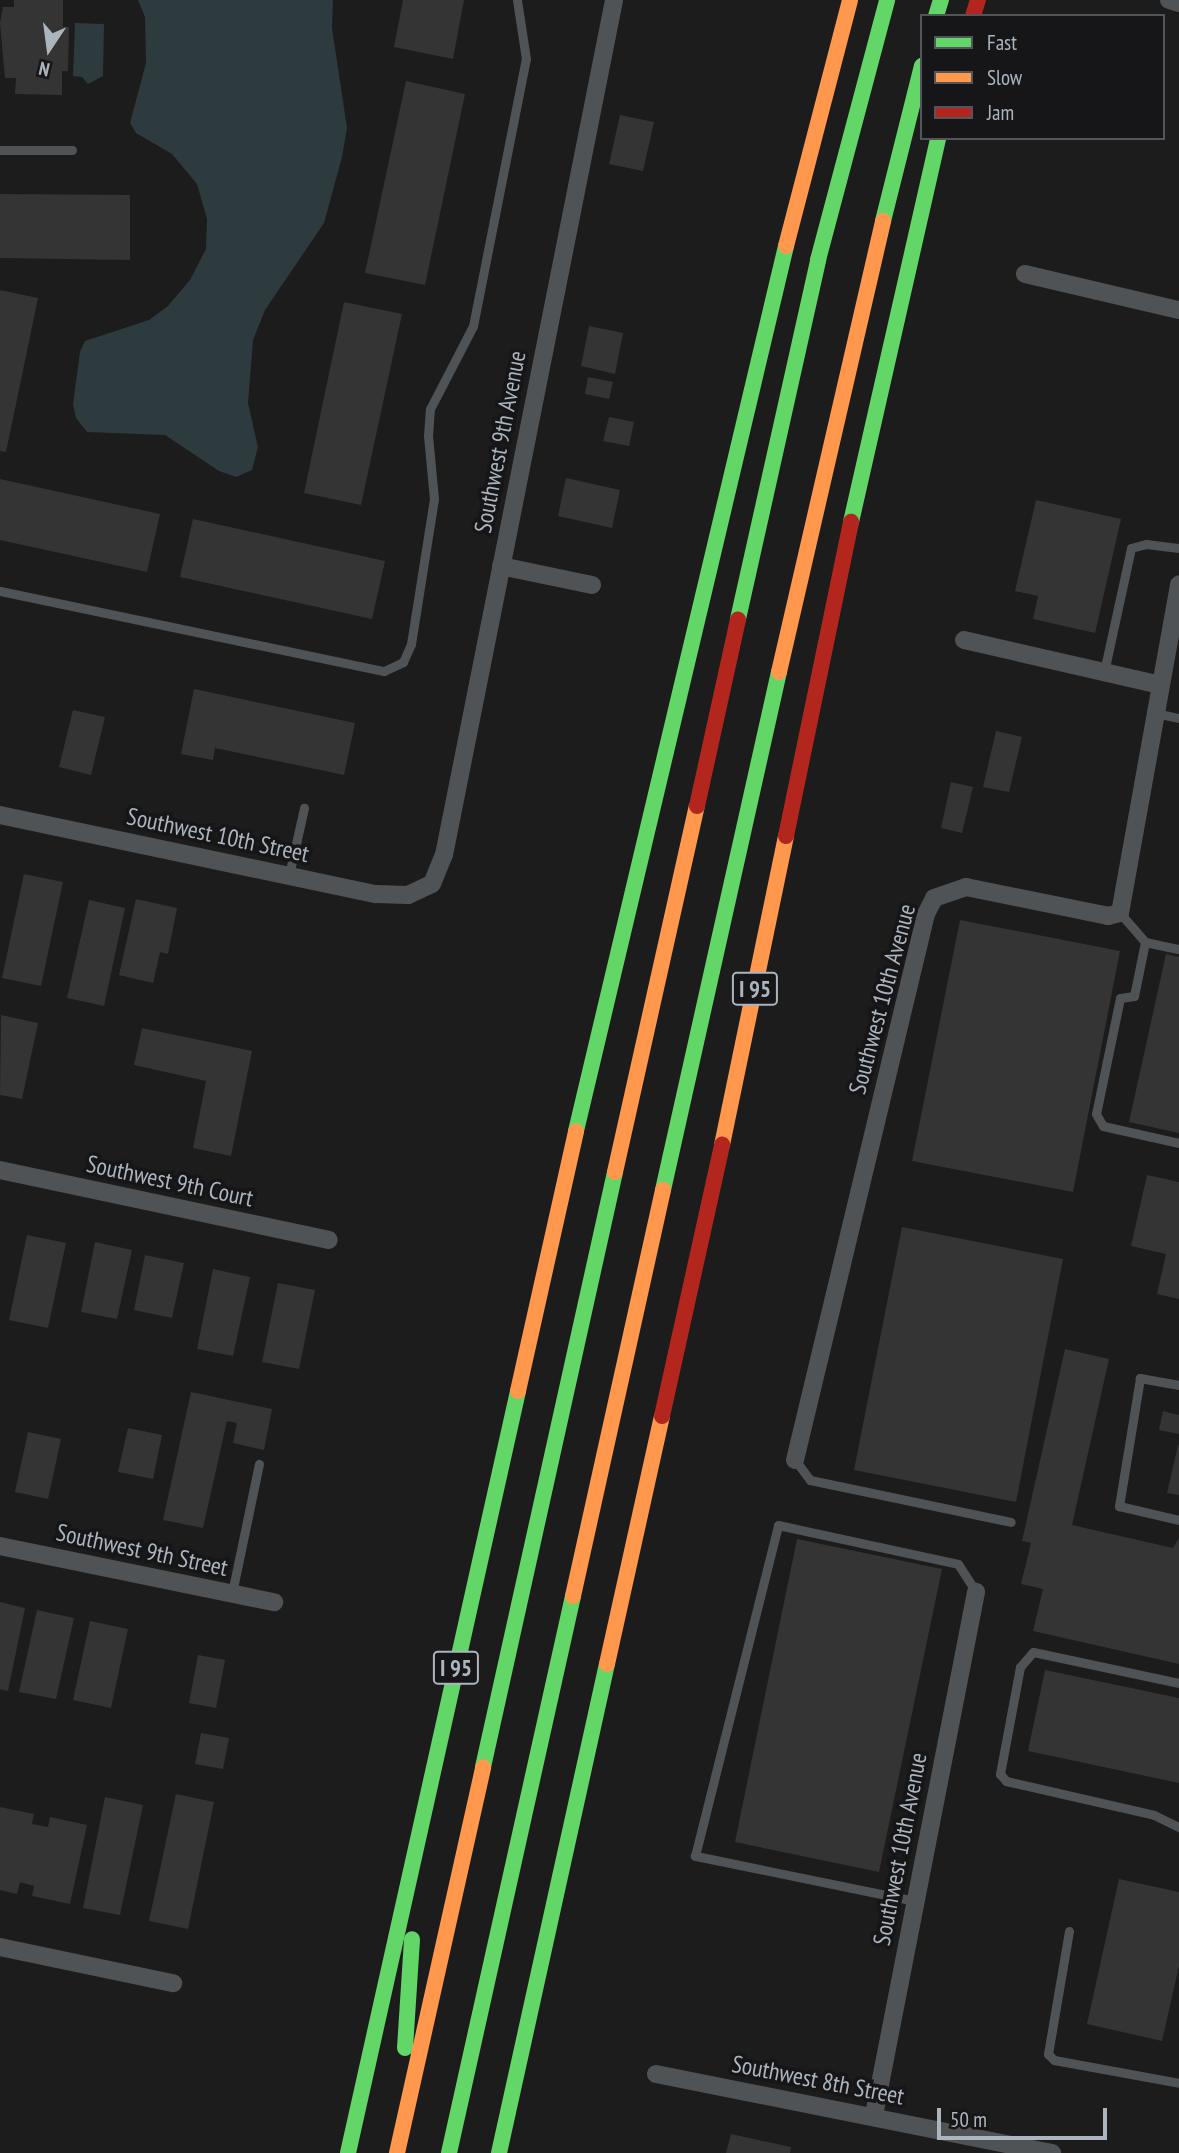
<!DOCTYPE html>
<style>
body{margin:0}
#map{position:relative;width:1179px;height:2153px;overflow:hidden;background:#1c1c1c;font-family:"PT Sans Narrow",sans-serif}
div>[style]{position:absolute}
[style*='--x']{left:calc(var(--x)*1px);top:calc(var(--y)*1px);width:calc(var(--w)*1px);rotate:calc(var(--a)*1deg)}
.water>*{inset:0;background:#2d3b3f}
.building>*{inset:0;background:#343434}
.lane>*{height:9px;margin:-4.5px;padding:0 4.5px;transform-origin:4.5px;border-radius:4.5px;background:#505355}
.street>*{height:18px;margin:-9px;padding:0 9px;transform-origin:9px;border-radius:9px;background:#505355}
.fast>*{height:16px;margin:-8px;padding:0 8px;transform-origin:8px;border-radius:8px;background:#63d668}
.slow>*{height:16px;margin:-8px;padding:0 8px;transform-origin:8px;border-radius:8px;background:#ff974d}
.jam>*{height:16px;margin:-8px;padding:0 8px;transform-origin:8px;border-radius:8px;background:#b3261e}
span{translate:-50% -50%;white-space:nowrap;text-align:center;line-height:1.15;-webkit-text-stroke:7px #161618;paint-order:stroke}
.shield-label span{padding:2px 5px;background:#161618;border:2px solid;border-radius:5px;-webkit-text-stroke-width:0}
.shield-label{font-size:23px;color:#acb5be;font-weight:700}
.street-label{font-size:24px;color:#acb5be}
.legend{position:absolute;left:920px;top:14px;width:245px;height:126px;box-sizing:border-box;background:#161618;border:2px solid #52565a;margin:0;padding:9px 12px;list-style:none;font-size:21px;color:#acb5be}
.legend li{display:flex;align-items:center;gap:14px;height:35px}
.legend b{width:35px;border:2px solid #52565a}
.north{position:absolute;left:14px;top:14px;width:70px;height:70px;-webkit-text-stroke:5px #161618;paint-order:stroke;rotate:193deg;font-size:19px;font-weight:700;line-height:28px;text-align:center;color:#acb5be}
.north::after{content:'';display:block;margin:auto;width:24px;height:32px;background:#acb5be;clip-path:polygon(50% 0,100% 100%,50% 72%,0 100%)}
.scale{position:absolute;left:937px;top:2108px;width:170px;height:32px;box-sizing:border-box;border:4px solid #acb5be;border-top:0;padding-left:9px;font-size:21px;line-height:24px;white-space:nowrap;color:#acb5be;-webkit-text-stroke:5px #161618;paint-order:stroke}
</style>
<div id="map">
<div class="water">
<div style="clip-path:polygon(138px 0,333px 0,332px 28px,347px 128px,342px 157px,324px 223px,265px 310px,253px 340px,248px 403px,258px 447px,252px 470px,236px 477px,219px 471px,165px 435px,87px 432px,76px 418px,73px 404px,80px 352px,85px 341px,149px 320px,168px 306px,190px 280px,206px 249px,207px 219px,197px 184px,172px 154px,136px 133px,130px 123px,146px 63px,145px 17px)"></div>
<div style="clip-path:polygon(75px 23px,104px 24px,103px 76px,88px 84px,82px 77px,73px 76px)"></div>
</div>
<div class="building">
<div style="clip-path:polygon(14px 0,63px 0,63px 27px,69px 27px,68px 71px,62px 71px,62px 95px,15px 94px,16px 78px,5px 78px,0 23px,3px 7px,14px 7px)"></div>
<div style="clip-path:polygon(403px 0,464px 0,453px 59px,394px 47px)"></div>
<div style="clip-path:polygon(406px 81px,465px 94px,425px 285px,365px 273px)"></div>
<div style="clip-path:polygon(620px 115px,654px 122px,643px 171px,609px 164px)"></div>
<div style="clip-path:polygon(0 194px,130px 195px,130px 260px,0 258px)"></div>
<div style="clip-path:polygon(0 290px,38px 298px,6px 452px,0 451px)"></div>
<div style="clip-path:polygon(344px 302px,402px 314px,361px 505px,304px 493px)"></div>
<div style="clip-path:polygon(589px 326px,623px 333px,615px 374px,581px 366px)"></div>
<div style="clip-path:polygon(588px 377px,613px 382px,609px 399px,585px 394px)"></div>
<div style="clip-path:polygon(609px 417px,634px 422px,629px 446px,603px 441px)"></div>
<div style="clip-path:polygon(566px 478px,620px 490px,612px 528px,558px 516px)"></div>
<div style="clip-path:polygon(0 479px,160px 514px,147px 572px,0 540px)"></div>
<div style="clip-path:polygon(1036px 500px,1121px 519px,1095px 633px,1033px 619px,1038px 596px,1015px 591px)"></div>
<div style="clip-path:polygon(193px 519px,385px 561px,372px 619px,180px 577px)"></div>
<div style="clip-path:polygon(194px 689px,355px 723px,344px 775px,215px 748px,213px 760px,181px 754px)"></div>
<div style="clip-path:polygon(73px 710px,105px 717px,91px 775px,59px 767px)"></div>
<div style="clip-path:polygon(996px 731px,1022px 737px,1009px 792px,983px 787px)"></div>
<div style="clip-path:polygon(951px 782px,973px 787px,962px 833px,941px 828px)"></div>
<div style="clip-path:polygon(24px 874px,63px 882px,41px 986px,2px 978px)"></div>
<div style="clip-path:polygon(136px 899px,177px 908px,168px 954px,160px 952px,153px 983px,119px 975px)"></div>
<div style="clip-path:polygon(89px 900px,125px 908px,104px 1006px,67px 998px)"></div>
<div style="clip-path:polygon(960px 920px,1120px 951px,1073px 1192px,912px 1161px)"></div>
<div style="clip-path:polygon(1166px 954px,1179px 957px,1179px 1133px,1129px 1122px)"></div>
<div style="clip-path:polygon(1px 1015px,38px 1023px,22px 1099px,0 1095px)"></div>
<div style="clip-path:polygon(142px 1028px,252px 1051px,231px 1156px,193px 1148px,206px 1081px,134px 1065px)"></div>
<div style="clip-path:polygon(1147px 1175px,1179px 1182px,1179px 1299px,1157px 1294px,1166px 1254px,1131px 1246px)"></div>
<div style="clip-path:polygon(902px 1227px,1063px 1259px,1016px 1502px,854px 1470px)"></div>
<div style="clip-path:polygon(27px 1235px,66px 1243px,48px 1328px,9px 1320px)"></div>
<div style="clip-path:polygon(95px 1242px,132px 1250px,117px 1319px,81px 1312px)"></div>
<div style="clip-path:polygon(145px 1255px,184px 1263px,172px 1318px,134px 1310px)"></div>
<div style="clip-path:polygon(213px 1269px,250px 1277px,233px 1356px,197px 1349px)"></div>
<div style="clip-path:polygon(278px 1283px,315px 1290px,299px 1369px,262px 1362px)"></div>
<div style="clip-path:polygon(1065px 1349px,1109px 1359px,1072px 1525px,1173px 1548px,1179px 1538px,1179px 1664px,1033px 1631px,1043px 1589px,1021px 1584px,1031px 1543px,1022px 1541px)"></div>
<div style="clip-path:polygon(191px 1392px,272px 1409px,264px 1450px,233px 1443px,237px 1423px,227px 1421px,203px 1528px,163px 1520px)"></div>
<div style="clip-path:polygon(1163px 1411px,1179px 1415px,1179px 1434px,1159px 1430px)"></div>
<div style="clip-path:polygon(128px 1428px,162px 1435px,153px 1479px,118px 1472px)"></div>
<div style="clip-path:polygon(28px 1432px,61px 1439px,48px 1499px,15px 1492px)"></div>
<div style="clip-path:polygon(1178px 1445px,1179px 1445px,1179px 1495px,1167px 1493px)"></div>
<div style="clip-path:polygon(797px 1539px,942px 1569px,879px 1872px,735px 1842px)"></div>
<div style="clip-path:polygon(0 1602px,25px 1608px,8px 1691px,0 1689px)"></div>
<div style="clip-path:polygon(37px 1610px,74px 1618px,56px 1699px,19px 1692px)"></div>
<div style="clip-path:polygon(90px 1621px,128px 1629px,111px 1708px,73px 1700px)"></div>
<div style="clip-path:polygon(198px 1655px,225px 1660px,216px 1708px,189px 1703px)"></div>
<div style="clip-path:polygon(1045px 1670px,1179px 1698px,1179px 1783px,1028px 1751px)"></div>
<div style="clip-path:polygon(201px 1733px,229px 1738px,223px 1769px,195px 1764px)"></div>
<div style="clip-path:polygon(176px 1794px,214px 1802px,188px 1929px,149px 1921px)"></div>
<div style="clip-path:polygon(105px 1797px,143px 1805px,120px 1915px,83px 1908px)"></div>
<div style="clip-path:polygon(0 1807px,34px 1814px,32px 1824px,48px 1827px,50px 1817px,87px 1825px,70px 1904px,32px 1896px,34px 1886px,20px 1882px,17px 1894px,0 1890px)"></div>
<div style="clip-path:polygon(1119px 1879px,1179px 1892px,1179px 1966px,1162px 2041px,1087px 2024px)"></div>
<div style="clip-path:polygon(731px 2134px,791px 2147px,790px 2153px,726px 2153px)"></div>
</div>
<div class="lane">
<div style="--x:0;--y:150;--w:72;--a:0"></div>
<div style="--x:0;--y:591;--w:392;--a:11.8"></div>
<div style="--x:384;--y:671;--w:21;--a:-25"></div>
<div style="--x:403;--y:662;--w:20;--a:-66"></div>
<div style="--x:411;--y:644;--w:147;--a:-81"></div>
<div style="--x:434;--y:499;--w:63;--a:-95.4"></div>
<div style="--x:428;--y:436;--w:27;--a:-86"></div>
<div style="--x:430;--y:409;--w:93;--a:-62.6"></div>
<div style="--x:473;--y:326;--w:272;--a:-78.8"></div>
<div style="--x:526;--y:59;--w:60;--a:-98.7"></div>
<div style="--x:1104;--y:672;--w:127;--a:-77.7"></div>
<div style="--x:1131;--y:548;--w:16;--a:-15"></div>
<div style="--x:1146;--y:544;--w:33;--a:7"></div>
<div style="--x:1155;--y:713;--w:25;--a:12"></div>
<div style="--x:289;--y:875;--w:69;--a:-77.4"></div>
<div style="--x:1120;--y:913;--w:38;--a:49"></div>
<div style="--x:1145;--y:942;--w:55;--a:101.5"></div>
<div style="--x:1134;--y:996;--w:14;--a:172"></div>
<div style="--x:1120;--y:998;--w:118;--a:101.7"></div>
<div style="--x:1096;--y:1114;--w:14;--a:60"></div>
<div style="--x:1103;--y:1126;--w:78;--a:12.6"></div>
<div style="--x:1145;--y:942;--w:35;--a:12"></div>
<div style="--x:1179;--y:1385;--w:40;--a:-170"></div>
<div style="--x:1140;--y:1378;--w:130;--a:99.3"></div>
<div style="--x:1119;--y:1506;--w:62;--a:13.1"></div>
<div style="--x:795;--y:1460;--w:25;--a:53"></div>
<div style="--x:810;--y:1480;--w:205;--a:11.8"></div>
<div style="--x:232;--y:1593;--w:132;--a:-78.2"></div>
<div style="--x:1179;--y:1683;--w:149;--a:-168"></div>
<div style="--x:1033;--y:1652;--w:20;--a:131"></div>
<div style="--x:1020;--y:1667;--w:109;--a:100.6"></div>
<div style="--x:1000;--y:1774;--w:9;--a:49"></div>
<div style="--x:1006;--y:1781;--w:152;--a:12.9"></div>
<div style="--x:1154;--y:1815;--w:28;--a:26"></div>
<div style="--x:915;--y:1901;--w:225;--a:-168.4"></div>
<div style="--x:695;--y:1856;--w:341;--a:-75.9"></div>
<div style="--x:778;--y:1525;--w:184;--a:12.2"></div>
<div style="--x:958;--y:1564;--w:33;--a:57"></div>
<div style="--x:1069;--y:1931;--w:125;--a:99.7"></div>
<div style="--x:1048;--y:2054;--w:8;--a:45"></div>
<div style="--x:1054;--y:2060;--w:127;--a:10.4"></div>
</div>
<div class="street">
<div style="--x:1169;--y:0;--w:10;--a:17"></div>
<div style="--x:1025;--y:274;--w:158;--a:13.2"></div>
<div style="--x:501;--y:566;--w:93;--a:11.8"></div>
<div style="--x:964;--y:640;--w:201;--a:12.9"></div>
<div style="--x:0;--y:815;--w:384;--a:11.9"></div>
<div style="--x:376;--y:894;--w:32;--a:2"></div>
<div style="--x:408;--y:895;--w:26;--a:-25"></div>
<div style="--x:432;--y:884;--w:31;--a:-68"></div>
<div style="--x:444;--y:855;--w:872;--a:-78.75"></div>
<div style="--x:0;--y:1170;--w:336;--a:12"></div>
<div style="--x:795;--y:1460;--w:561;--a:-76.51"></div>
<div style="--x:926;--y:914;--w:18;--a:-63"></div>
<div style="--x:934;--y:898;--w:34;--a:-19"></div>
<div style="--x:966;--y:887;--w:145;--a:11.5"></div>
<div style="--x:1108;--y:916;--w:12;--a:-14"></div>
<div style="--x:1120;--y:913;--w:334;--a:-79.8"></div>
<div style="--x:0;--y:1546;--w:280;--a:11.6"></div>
<div style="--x:0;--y:1947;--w:177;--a:11.8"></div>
<div style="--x:656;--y:2074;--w:404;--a:11.3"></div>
<div style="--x:874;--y:2115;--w:533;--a:-78.96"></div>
</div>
<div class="fast">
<div style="--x:936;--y:16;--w:17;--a:-73"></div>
<div style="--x:883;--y:221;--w:160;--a:-75.9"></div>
<div style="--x:851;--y:522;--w:394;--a:-77.2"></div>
<div style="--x:738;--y:619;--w:368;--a:-77.4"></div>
<div style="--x:818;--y:260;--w:269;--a:-75.1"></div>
<div style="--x:576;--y:1131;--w:910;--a:-76.65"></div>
<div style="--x:663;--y:1190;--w:531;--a:-77.38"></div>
<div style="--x:483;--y:1767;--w:609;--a:-77.49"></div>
<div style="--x:405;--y:2048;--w:109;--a:-86.3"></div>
<div style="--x:348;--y:2153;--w:781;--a:-77.42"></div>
<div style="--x:449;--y:2153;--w:571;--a:-77.45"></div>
<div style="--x:499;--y:2153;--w:501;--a:-77.55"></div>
</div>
<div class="slow">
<div style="--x:786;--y:246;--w:254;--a:-75.4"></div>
<div style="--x:779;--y:672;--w:463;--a:-77"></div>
<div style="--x:722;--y:1145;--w:316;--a:-78.3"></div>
<div style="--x:615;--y:1172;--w:375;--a:-77.4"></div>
<div style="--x:518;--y:1391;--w:266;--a:-77.4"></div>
<div style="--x:573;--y:1596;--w:416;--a:-77.5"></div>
<div style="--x:607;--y:1664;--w:254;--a:-77.5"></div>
<div style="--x:397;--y:2153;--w:395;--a:-77.4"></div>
</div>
<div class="jam">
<div style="--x:973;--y:16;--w:17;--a:-73"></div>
<div style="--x:697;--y:806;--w:191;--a:-77.6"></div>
<div style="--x:786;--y:836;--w:321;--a:-78.3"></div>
<div style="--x:662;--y:1416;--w:278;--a:-77.5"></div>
</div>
<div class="shield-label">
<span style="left:755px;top:989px">I 95</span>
<span style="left:456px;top:1668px">I 95</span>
</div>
<div class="street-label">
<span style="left:500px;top:442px;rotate:-79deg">Southwest 9th Avenue</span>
<span style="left:218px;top:835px;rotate:12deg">Southwest 10th Street</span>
<span style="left:882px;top:999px;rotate:-75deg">Southwest 10th Avenue</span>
<span style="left:170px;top:1181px;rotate:12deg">Southwest 9th Court</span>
<span style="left:142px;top:1550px;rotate:12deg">Southwest 9th Street</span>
<span style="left:900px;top:1849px;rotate:-79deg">Southwest 10th Avenue</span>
<span style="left:818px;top:2080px;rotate:11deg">Southwest 8th Street</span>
</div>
<ul class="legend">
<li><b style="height:9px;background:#63d668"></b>Fast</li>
<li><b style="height:9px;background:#ff974d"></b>Slow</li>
<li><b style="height:9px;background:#b3261e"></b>Jam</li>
</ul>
<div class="north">N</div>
<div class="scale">50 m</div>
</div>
